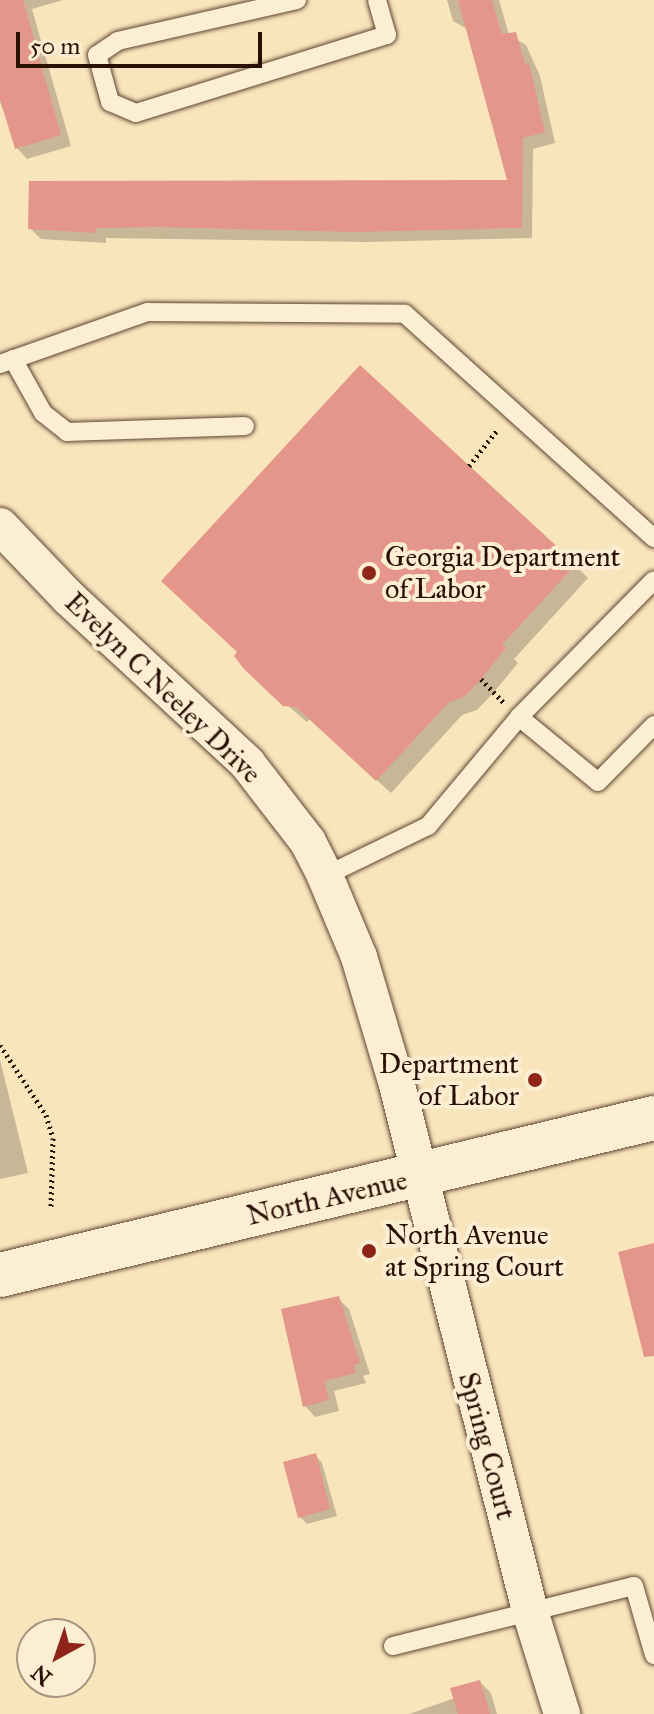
<!DOCTYPE html>
<style>
body{margin:0}
#map{position:relative;width:654px;height:1714px;overflow:hidden;background:#f9e5bc;font-family:"IM FELL Great Primer",serif}
div>[style]{position:absolute}
[style*='--x']{left:calc(var(--x)*1px);top:calc(var(--y)*1px);width:calc(var(--w)*1px);rotate:calc(var(--a)*1deg)}
.shadow>*{inset:0;background:#0003}
.building>*{inset:0;background:#e4968b}
.path>*{height:5px;margin-top:-2.5px;transform-origin:0;background:repeating-linear-gradient(90deg,#2a0f04 0 2px,transparent 0 6px)}
.roads{filter:drop-shadow(0 0 2px #5e4432) drop-shadow(0 0 2px #5e4432)}
.lane>*{height:18px;margin:-9px;padding:0 9px;transform-origin:9px;border-radius:9px;background:#fbeed3}
.street>*{height:36px;margin:-18px;padding:0 18px;transform-origin:18px;border-radius:18px;background:#fbeed3}
.secondary>*{height:44px;margin:-22px;padding:0 22px;transform-origin:22px;border-radius:22px;background:#fbeed3}
.dots>*{width:22px;height:22px;translate:-50% -50%;box-sizing:border-box;border:4px solid #fbeed3;border-radius:50%}
span{translate:-50% -50%;white-space:nowrap;text-align:center;line-height:1.15;-webkit-text-stroke:8px #fbeed3;paint-order:stroke}
.poi-label{font-size:28px;color:#2a0f04}
.left{translate:0 -50%;text-align:left}
.right{translate:-100% -50%;text-align:right}
.street-label{font-size:28px;color:#2a0f04}
.north{position:absolute;left:16px;top:1618px;width:80px;height:80px;box-sizing:border-box;background:#fbeed3;border:2px solid #a79580;border-radius:50%;rotate:220deg;font-size:22px;font-weight:700;line-height:32px;text-align:center;color:#2a0f04}
.north::after{content:'';display:block;margin:auto;width:28px;height:36px;background:#8f2418;clip-path:polygon(50% 0,100% 100%,50% 72%,0 100%)}
.scale{position:absolute;left:16px;top:32px;width:246px;height:36px;box-sizing:border-box;border:4px solid #2a0f04;border-top:0;padding-left:10px;font-size:24px;line-height:28px;white-space:nowrap;color:#2a0f04;-webkit-text-stroke:6px #fbeed3;paint-order:stroke}
</style>
<div id="map">
<div class="shadow">
<div style="clip-path:polygon(0 0,63px 0,32px 9px,71px 146px,27px 159px,17px 148px,0 102px)"></div>
<div style="clip-path:polygon(447px 0,499px 0,509px 35px,526px 45px,540px 76px,555px 143px,533px 149px,532px 238px,367px 242px,106px 238px,106px 243px,41px 239px,30px 228px,510px 182px,469px 30px,453px 21px)"></div>
<div style="clip-path:polygon(575px 565px,588px 578px,514px 659px,518px 663px,494px 692px,477px 710px,462px 715px,391px 793px,310px 719px,307px 722px,260px 682px)"></div>
<div style="clip-path:polygon(0 1060px,28px 1173px,0 1179px)"></div>
<div style="clip-path:polygon(338px 1298px,349px 1309px,370px 1374px,363px 1376px,366px 1383px,334px 1391px,339px 1411px,315px 1417px,305px 1406px)"></div>
<div style="clip-path:polygon(315px 1455px,322px 1463px,337px 1516px,307px 1524px,299px 1516px)"></div>
<div style="clip-path:polygon(480px 1682px,491px 1693px,497px 1714px,409px 1714px,455px 1698px)"></div>
</div>
<div class="building">
<div style="clip-path:polygon(0 0,23px 0,61px 135px,15px 149px,0 99px)"></div>
<div style="clip-path:polygon(458px 0,492px 0,502px 34px,516px 32px,525px 64px,529px 63px,545px 132px,523px 138px,522px 228px,355px 232px,157px 227px,96px 228px,96px 233px,28px 229px,29px 181px,507px 180px)"></div>
<div style="clip-path:polygon(360px 365px,576px 564px,502px 645px,506px 648px,481px 679px,464px 697px,449px 702px,376px 781px,296px 707px,283px 706px,266px 690px,244px 669px,234px 656px,237px 652px,161px 581px)"></div>
<div style="clip-path:polygon(654px 1243px,654px 1356px,644px 1357px,618px 1252px)"></div>
<div style="clip-path:polygon(339px 1296px,360px 1363px,354px 1365px,356px 1373px,324px 1381px,329px 1400px,303px 1407px,281px 1309px)"></div>
<div style="clip-path:polygon(316px 1453px,330px 1509px,298px 1518px,283px 1462px)"></div>
<div style="clip-path:polygon(480px 1680px,490px 1714px,458px 1714px,450px 1688px)"></div>
</div>
<div class="path">
<div style="--x:469;--y:466;--w:47;--a:-51.9"></div>
<div style="--x:481;--y:679;--w:32;--a:46"></div>
<div style="--x:0;--y:1045;--w:84;--a:56.7"></div>
<div style="--x:46;--y:1115;--w:24;--a:73"></div>
<div style="--x:53;--y:1138;--w:69;--a:91.7"></div>
</div>
<div class="roads">
<div class="lane">
<div style="--x:297;--y:0;--w:184;--a:167.1"></div>
<div style="--x:118;--y:41;--w:25;--a:146"></div>
<div style="--x:97;--y:55;--w:49;--a:74.5"></div>
<div style="--x:110;--y:102;--w:28;--a:23"></div>
<div style="--x:136;--y:113;--w:263;--a:-17.3"></div>
<div style="--x:387;--y:35;--w:36;--a:-106"></div>
<div style="--x:13;--y:359;--w:62;--a:60.9"></div>
<div style="--x:43;--y:413;--w:31;--a:38"></div>
<div style="--x:67;--y:432;--w:178;--a:-1.9"></div>
<div style="--x:0;--y:364;--w:157;--a:-19.4"></div>
<div style="--x:148;--y:312;--w:257;--a:0.4"></div>
<div style="--x:405;--y:314;--w:335;--a:42"></div>
<div style="--x:519;--y:717;--w:102;--a:39.4"></div>
<div style="--x:598;--y:782;--w:80;--a:-45.5"></div>
<div style="--x:325;--y:876;--w:114;--a:-25.9"></div>
<div style="--x:428;--y:826;--w:142;--a:-50.1"></div>
<div style="--x:519;--y:717;--w:192;--a:-45.4"></div>
<div style="--x:393;--y:1646;--w:248;--a:-14"></div>
<div style="--x:634;--y:1586;--w:72;--a:73.8"></div>
</div>
<div class="street">
<div style="--x:0;--y:526;--w:100;--a:46.2"></div>
<div style="--x:69;--y:598;--w:243;--a:42.8"></div>
<div style="--x:247;--y:763;--w:100;--a:52.3"></div>
<div style="--x:308;--y:842;--w:38;--a:63"></div>
<div style="--x:325;--y:876;--w:88;--a:67.2"></div>
<div style="--x:359;--y:957;--w:129;--a:73.4"></div>
<div style="--x:396;--y:1081;--w:547;--a:75.81"></div>
<div style="--x:530;--y:1611;--w:108;--a:72.7"></div>
</div>
<div class="secondary">
<div style="--x:0;--y:1275;--w:673;--a:-13.5"></div>
</div>
</div>
<div class="dots">
<div style="left:369px;top:573px;background:#8f2418"></div>
<div style="left:535px;top:1080px;background:#8f2418"></div>
<div style="left:369px;top:1251px;background:#8f2418"></div>
</div>
<div class="poi-label">
<span class="left" style="left:385px;top:573px">Georgia Department<br>of Labor</span>
<span class="right" style="left:519px;top:1080px">Department<br>of Labor</span>
<span class="left" style="left:385px;top:1251px">North Avenue<br>at Spring Court</span>
</div>
<div class="street-label">
<span style="left:163px;top:688px;rotate:44deg">Evelyn C Neeley Drive</span>
<span style="left:327px;top:1198px;rotate:-13deg">North Avenue</span>
<span style="left:487px;top:1446px;rotate:75deg">Spring Court</span>
</div>
<div class="north">N</div>
<div class="scale">50 m</div>
</div>
